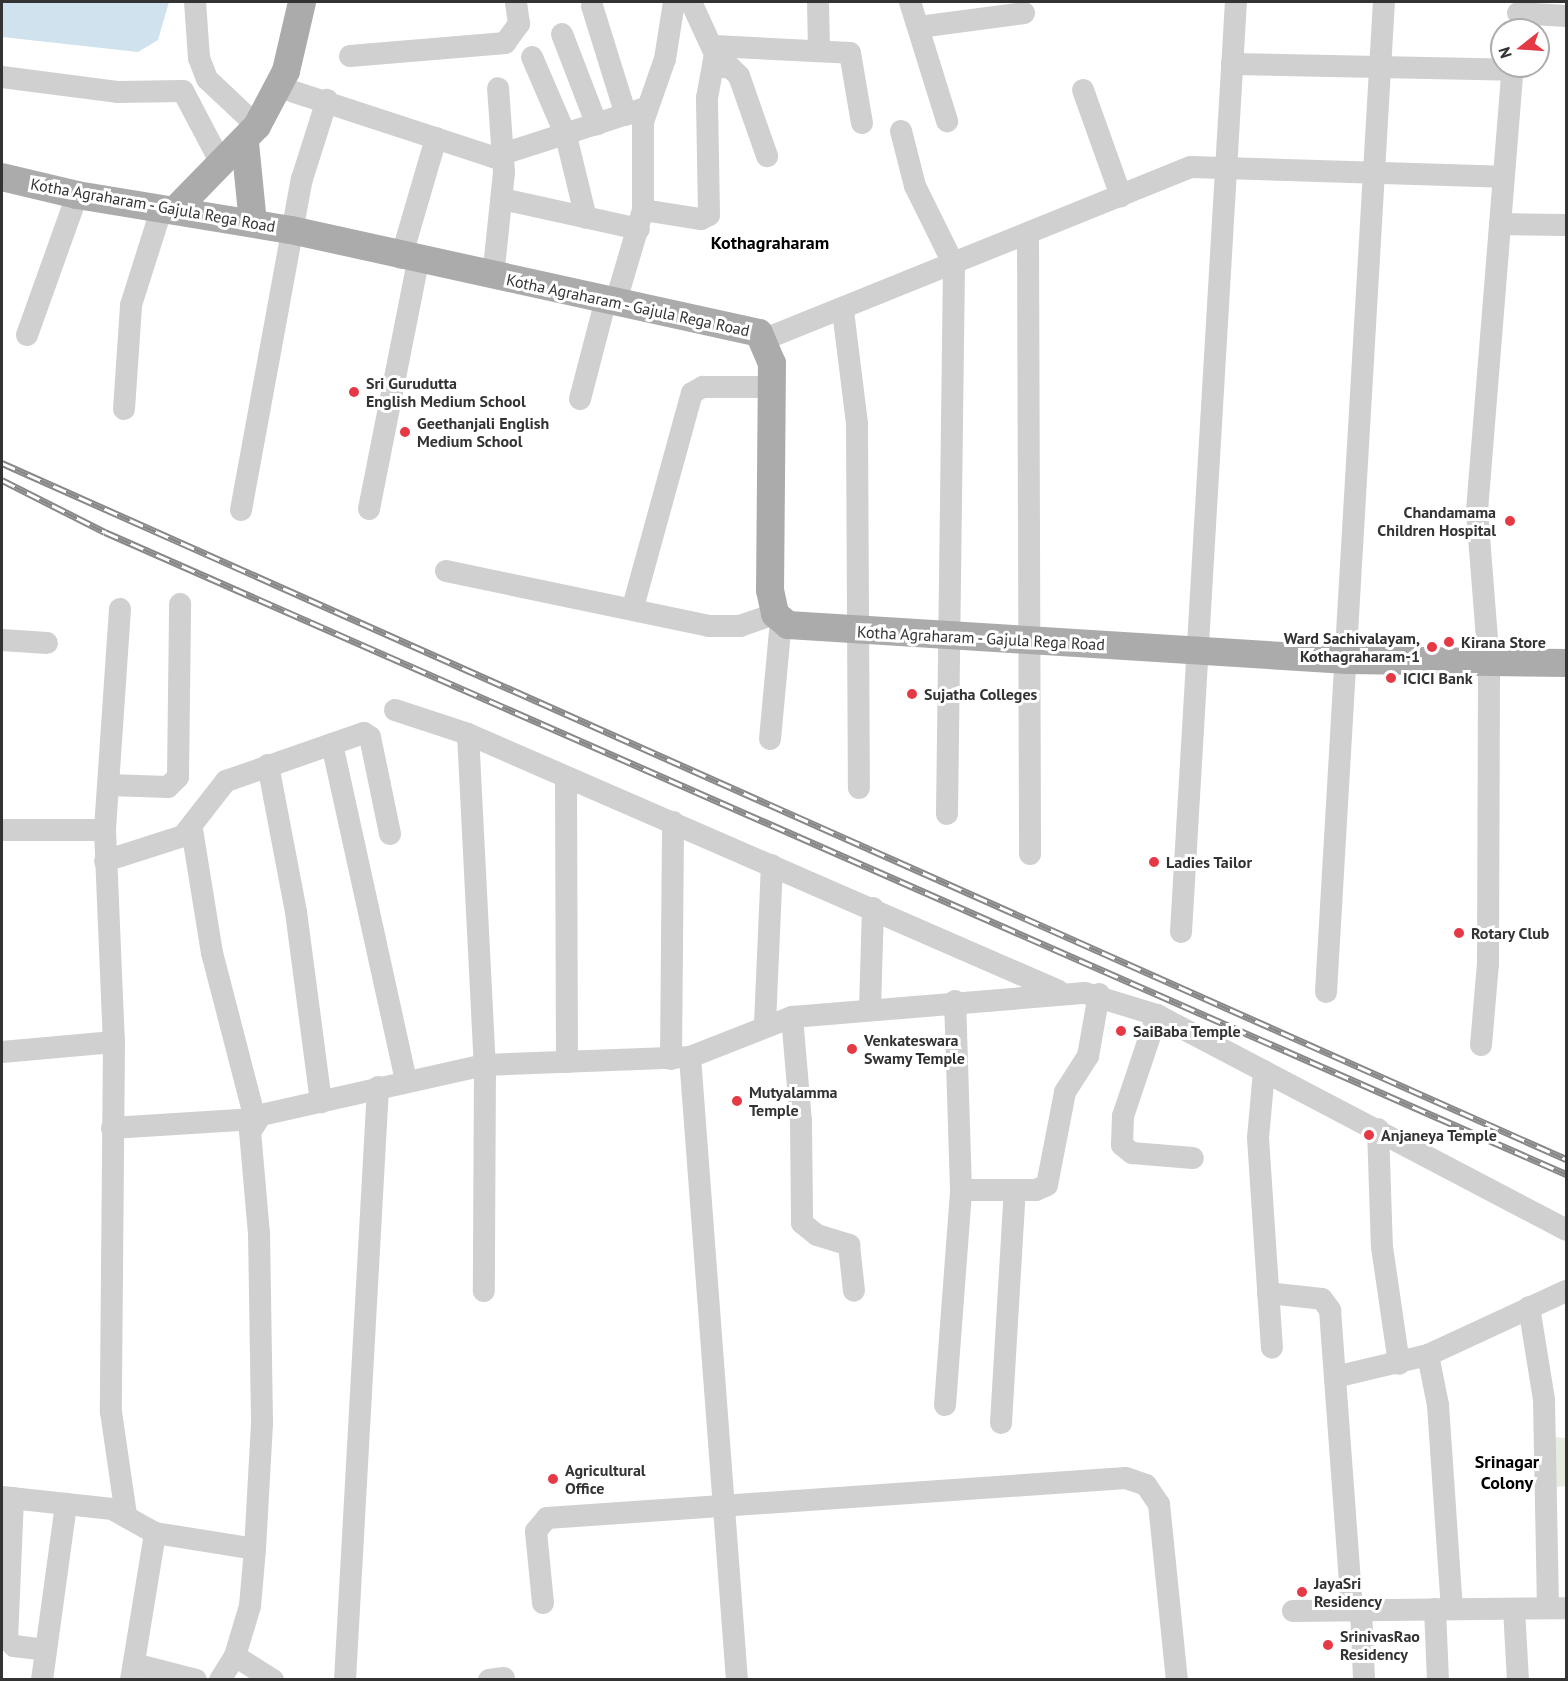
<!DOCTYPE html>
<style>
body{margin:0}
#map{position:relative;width:1568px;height:1681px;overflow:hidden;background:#fff;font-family:"PT Sans",sans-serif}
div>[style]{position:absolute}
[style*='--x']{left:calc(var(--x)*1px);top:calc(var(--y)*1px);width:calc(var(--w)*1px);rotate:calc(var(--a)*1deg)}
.green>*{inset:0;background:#e6ecdf}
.water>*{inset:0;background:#cfe2ee}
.minor>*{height:22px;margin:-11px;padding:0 11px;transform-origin:11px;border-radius:11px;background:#d0d0d0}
.major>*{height:28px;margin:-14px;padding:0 14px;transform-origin:14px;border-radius:14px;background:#ababab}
.rail>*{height:7px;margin-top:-3.5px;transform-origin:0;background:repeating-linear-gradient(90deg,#fff 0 14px,#888 0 28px);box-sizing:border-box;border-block:2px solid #888}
.dots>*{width:16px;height:16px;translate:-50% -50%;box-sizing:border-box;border:3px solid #fff;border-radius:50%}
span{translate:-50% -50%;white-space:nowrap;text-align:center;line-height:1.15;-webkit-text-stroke:6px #fff;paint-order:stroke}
.street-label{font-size:16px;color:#333}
.poi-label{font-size:16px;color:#333;font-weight:700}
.left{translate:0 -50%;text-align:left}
.right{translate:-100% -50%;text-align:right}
.neighbourhood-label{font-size:18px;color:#000;font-weight:700}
.frame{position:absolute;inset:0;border:3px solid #333;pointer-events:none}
.north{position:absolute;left:1490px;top:18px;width:60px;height:60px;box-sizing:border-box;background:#fff;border:2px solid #adadad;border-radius:50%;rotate:253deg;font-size:16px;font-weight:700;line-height:24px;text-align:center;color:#333}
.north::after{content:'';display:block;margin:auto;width:21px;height:27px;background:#e63946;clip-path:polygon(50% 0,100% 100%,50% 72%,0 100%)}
</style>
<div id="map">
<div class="green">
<div style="clip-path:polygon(1553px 1437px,1566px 1438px,1566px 1486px,1555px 1487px)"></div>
</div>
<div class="water">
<div style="clip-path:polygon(2px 2px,169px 2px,158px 40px,138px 52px,2px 37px)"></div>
</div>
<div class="minor">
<div style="--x:195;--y:2;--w:56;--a:85.9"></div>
<div style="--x:199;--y:58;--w:22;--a:69"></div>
<div style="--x:207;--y:79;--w:69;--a:43.2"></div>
<div style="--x:818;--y:2;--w:48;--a:88.8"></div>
<div style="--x:910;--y:2;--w:125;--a:72.7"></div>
<div style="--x:592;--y:6;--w:114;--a:72.7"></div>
<div style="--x:1518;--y:13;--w:48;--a:3.6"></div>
<div style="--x:919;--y:27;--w:106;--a:-7.6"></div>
<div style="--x:562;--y:34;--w:97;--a:69"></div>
<div style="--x:714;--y:46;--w:136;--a:2.9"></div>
<div style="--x:850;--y:53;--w:71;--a:80.3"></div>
<div style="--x:350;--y:56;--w:156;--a:-4.8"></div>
<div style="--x:505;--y:43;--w:24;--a:-54"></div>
<div style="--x:519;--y:24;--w:22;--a:-98"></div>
<div style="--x:532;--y:57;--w:86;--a:66.7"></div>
<div style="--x:566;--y:136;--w:84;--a:76.3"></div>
<div style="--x:1232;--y:64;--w:280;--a:1.2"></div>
<div style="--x:713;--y:66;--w:18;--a:6"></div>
<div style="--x:731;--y:68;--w:11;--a:45"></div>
<div style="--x:739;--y:76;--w:85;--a:70.7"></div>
<div style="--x:2;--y:77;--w:116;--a:7.4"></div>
<div style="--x:117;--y:92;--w:66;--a:-0.9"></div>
<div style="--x:183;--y:91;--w:84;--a:62.2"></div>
<div style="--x:279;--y:87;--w:225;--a:18.1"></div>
<div style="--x:493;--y:157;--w:161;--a:-17.8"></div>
<div style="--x:1083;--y:90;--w:113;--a:70.3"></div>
<div style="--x:901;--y:131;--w:57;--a:75.7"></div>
<div style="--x:915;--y:186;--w:88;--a:63.7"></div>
<div style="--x:954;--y:265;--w:549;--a:90.73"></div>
<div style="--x:502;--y:199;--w:140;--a:12.4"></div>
<div style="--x:643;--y:210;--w:59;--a:8.8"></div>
<div style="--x:701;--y:219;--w:9;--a:-27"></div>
<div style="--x:709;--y:215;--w:117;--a:-91"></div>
<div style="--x:707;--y:98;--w:45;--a:-79.7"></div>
<div style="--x:715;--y:54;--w:57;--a:-114.8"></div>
<div style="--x:1500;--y:224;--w:66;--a:0.9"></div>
<div style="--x:1028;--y:237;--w:617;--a:89.81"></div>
<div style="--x:401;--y:258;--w:125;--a:-73.7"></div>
<div style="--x:493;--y:277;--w:105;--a:-84"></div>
<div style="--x:504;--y:173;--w:85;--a:-94"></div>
<div style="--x:616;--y:301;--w:95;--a:-73.5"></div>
<div style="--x:643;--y:210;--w:88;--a:-90"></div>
<div style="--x:643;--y:122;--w:67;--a:-70.8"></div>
<div style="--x:665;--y:59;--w:58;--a:-81"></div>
<div style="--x:843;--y:311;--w:114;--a:82.9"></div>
<div style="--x:857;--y:424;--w:364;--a:89.7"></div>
<div style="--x:27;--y:335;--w:149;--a:-70.3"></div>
<div style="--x:765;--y:339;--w:459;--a:-22"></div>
<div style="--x:1191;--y:167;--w:312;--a:1.8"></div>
<div style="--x:580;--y:399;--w:103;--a:-75.4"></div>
<div style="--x:124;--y:409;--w:104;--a:-86.1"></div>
<div style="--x:131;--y:305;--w:103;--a:-72.4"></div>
<div style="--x:369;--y:509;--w:253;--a:-78.8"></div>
<div style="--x:241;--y:510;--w:337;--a:-79.6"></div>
<div style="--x:302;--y:179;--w:83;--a:-72.4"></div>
<div style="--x:446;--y:571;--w:269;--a:11.8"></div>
<div style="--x:709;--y:626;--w:31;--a:0"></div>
<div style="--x:740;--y:626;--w:37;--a:-19"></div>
<div style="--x:633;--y:607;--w:222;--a:-74.6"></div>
<div style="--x:692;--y:393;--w:13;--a:-29"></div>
<div style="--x:703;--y:387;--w:69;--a:0"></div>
<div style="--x:120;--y:609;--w:222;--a:93.9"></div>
<div style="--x:105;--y:830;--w:212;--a:87.6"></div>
<div style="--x:114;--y:1042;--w:370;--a:90.5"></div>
<div style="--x:111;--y:1412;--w:104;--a:81.7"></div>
<div style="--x:2;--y:640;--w:45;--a:3.8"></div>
<div style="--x:395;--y:710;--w:77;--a:18.2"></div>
<div style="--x:468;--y:734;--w:644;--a:23.5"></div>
<div style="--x:468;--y:734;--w:331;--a:87.1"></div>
<div style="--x:485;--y:1065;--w:226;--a:90.3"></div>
<div style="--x:770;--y:739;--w:119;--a:-84.7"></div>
<div style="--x:332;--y:744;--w:344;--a:77.6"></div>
<div style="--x:268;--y:765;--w:150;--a:79.2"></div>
<div style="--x:296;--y:912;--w:192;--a:82.5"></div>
<div style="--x:566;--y:779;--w:283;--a:89.8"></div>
<div style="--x:109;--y:785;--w:59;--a:1.9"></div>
<div style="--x:168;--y:787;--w:14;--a:-45"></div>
<div style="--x:178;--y:777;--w:173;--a:-89.3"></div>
<div style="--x:2;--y:830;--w:103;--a:0"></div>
<div style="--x:105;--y:861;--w:82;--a:-17.8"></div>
<div style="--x:183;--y:836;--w:70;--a:-52"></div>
<div style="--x:226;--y:781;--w:146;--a:-19.2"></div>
<div style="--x:364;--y:733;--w:7;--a:34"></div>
<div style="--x:370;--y:737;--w:99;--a:78.3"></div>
<div style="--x:1181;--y:932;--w:932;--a:-86.62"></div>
<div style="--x:1326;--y:992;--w:992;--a:-86.65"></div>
<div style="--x:870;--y:1009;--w:101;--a:-88.3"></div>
<div style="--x:1157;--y:1015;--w:107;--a:108.6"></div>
<div style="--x:1123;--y:1116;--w:29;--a:92"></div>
<div style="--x:1122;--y:1145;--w:13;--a:39"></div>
<div style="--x:1132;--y:1153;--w:61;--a:4.7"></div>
<div style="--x:792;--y:1017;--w:104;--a:85.1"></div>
<div style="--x:801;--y:1121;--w:102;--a:89.4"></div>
<div style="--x:802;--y:1223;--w:19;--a:39"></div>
<div style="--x:817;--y:1235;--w:34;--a:17"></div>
<div style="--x:849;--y:1245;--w:46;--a:83.8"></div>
<div style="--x:765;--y:1024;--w:159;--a:-87.5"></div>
<div style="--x:1481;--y:1045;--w:81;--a:-85.1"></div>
<div style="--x:1488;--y:964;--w:300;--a:-89.8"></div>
<div style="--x:1489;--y:664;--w:153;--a:-94.5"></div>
<div style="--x:1477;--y:511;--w:446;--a:-85.4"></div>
<div style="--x:2;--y:1052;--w:112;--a:-5.1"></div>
<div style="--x:690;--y:1057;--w:625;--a:85.69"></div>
<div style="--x:671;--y:1059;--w:237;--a:-89.5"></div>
<div style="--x:1264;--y:1071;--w:67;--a:95.1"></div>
<div style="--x:1258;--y:1138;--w:210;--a:86.2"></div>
<div style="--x:112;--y:1128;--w:143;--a:-3.6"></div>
<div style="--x:255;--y:1119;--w:171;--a:-104.5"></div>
<div style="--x:212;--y:953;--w:126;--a:-99.2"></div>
<div style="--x:1378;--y:1129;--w:118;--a:88.1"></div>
<div style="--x:1382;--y:1247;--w:118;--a:81.7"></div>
<div style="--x:961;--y:1190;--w:75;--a:0"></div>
<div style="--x:1036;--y:1190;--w:12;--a:-24"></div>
<div style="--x:1047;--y:1185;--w:95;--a:-79"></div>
<div style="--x:1065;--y:1092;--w:43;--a:-57.4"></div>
<div style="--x:1088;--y:1056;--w:63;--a:-79.9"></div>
<div style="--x:1268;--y:1293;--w:54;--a:6.3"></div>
<div style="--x:1322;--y:1299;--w:14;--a:54"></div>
<div style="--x:1330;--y:1310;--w:301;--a:85.8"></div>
<div style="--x:1529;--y:1307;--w:94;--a:80.8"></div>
<div style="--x:1544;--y:1400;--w:208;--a:88.9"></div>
<div style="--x:1428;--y:1355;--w:51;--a:78.7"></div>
<div style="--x:1438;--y:1405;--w:204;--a:86.1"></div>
<div style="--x:1335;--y:1377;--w:96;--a:-13.3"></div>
<div style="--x:1428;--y:1355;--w:152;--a:-24.9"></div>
<div style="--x:945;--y:1405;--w:216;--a:-85.7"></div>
<div style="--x:961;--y:1190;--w:189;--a:-91.8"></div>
<div style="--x:1001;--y:1423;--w:233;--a:-86.6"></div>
<div style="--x:2;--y:1497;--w:111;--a:6.2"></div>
<div style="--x:112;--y:1509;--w:49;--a:29.2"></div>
<div style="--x:155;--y:1533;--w:101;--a:9.1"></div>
<div style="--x:13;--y:1498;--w:141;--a:92.4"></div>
<div style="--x:7;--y:1639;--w:10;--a:45"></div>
<div style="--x:14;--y:1646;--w:32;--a:7"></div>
<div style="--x:543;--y:1603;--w:72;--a:-95.6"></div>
<div style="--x:536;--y:1531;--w:17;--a:-50"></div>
<div style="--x:547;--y:1518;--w:580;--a:-3.95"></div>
<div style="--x:1126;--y:1478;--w:21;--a:19"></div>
<div style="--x:1146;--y:1485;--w:23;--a:56"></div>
<div style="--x:1159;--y:1504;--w:177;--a:84.2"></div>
<div style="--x:1435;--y:1609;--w:71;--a:87.6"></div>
<div style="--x:1514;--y:1609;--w:71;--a:86.8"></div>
<div style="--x:1361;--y:1610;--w:70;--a:87.5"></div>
<div style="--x:1293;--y:1611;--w:273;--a:-0.6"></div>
<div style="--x:235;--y:1656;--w:45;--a:32.3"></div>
<div style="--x:134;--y:1664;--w:64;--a:14.5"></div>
<div style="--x:42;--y:1680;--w:178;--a:-82.2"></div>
<div style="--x:131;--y:1680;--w:149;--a:-80.7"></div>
<div style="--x:220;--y:1680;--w:28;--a:-58"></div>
<div style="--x:235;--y:1656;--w:52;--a:-73.3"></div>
<div style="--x:250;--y:1606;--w:57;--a:-85"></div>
<div style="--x:255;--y:1549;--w:127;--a:-86.8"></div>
<div style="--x:262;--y:1422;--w:188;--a:-90.9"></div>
<div style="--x:259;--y:1234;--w:102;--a:-95"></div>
<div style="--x:250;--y:1132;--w:20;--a:-57"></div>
<div style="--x:261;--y:1115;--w:230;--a:-12.6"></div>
<div style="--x:485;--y:1065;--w:205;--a:-2.2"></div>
<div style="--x:690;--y:1057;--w:110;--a:-21.4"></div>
<div style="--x:792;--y:1017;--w:294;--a:-4.7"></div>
<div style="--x:1085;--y:993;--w:75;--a:17"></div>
<div style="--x:1157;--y:1015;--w:462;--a:27.7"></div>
<div style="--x:345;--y:1680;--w:594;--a:-86.81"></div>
<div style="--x:489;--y:1680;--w:15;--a:-8"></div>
</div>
<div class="major">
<div style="--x:245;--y:143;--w:80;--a:84.3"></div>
<div style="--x:2;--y:177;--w:77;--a:13.5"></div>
<div style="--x:77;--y:195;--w:217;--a:9.3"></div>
<div style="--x:291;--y:230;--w:479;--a:12.4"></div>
<div style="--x:759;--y:333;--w:33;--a:67"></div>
<div style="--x:772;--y:363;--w:227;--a:90.5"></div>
<div style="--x:770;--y:590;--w:25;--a:78"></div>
<div style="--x:775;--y:614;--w:17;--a:40"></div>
<div style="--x:788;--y:625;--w:560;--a:3.58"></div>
<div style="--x:1347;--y:660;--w:219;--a:0.8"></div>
<div style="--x:176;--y:209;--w:116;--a:-45.7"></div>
<div style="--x:257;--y:126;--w:62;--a:-62.2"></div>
<div style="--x:286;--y:71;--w:71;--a:-76.9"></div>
</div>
<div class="rail">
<div style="--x:2;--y:463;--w:1712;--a:23.99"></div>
<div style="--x:2;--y:480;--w:115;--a:26.8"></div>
<div style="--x:105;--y:532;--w:1596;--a:23.72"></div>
</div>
<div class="dots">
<div style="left:354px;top:392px;background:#e63946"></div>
<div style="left:405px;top:432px;background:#e63946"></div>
<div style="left:1510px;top:521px;background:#e63946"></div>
<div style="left:1449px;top:642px;background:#e63946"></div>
<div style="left:1432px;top:647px;background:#e63946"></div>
<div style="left:1391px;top:678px;background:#e63946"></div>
<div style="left:912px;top:694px;background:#e63946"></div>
<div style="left:1154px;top:862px;background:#e63946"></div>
<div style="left:1459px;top:933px;background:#e63946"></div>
<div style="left:1121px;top:1031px;background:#e63946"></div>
<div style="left:852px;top:1049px;background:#e63946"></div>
<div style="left:737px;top:1101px;background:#e63946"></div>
<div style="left:1369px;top:1135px;background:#e63946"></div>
<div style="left:553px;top:1479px;background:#e63946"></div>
<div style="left:1302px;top:1592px;background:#e63946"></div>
<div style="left:1328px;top:1645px;background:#e63946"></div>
</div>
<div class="street-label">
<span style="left:153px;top:205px;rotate:10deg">Kotha Agraharam - Gajula Rega Road</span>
<span style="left:628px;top:305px;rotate:12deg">Kotha Agraharam - Gajula Rega Road</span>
<span style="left:981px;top:638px;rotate:3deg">Kotha Agraharam - Gajula Rega Road</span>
</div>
<div class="poi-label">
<span class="left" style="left:366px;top:392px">Sri Gurudutta<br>English Medium School</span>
<span class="left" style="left:417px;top:432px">Geethanjali English<br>Medium School</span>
<span class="right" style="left:1496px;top:521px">Chandamama<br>Children Hospital</span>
<span class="right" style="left:1420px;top:647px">Ward Sachivalayam,<br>Kothagraharam-1</span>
<span class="left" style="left:1461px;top:642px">Kirana Store</span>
<span class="left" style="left:1403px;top:678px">ICICI Bank</span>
<span class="left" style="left:924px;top:694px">Sujatha Colleges</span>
<span class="left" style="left:1166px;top:862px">Ladies Tailor</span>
<span class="left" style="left:1471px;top:933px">Rotary Club</span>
<span class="left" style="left:1133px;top:1031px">SaiBaba Temple</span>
<span class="left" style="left:864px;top:1049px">Venkateswara<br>Swamy Temple</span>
<span class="left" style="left:749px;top:1101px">Mutyalamma<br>Temple</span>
<span class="left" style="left:1381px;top:1135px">Anjaneya Temple</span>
<span class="left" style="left:565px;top:1479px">Agricultural<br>Office</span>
<span class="left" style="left:1314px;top:1592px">JayaSri<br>Residency</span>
<span class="left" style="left:1340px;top:1645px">SrinivasRao<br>Residency</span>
</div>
<div class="neighbourhood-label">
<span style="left:770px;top:243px">Kothagraharam</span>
<span style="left:1507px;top:1473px">Srinagar<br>Colony</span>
</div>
<div class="frame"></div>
<div class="north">N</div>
</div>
